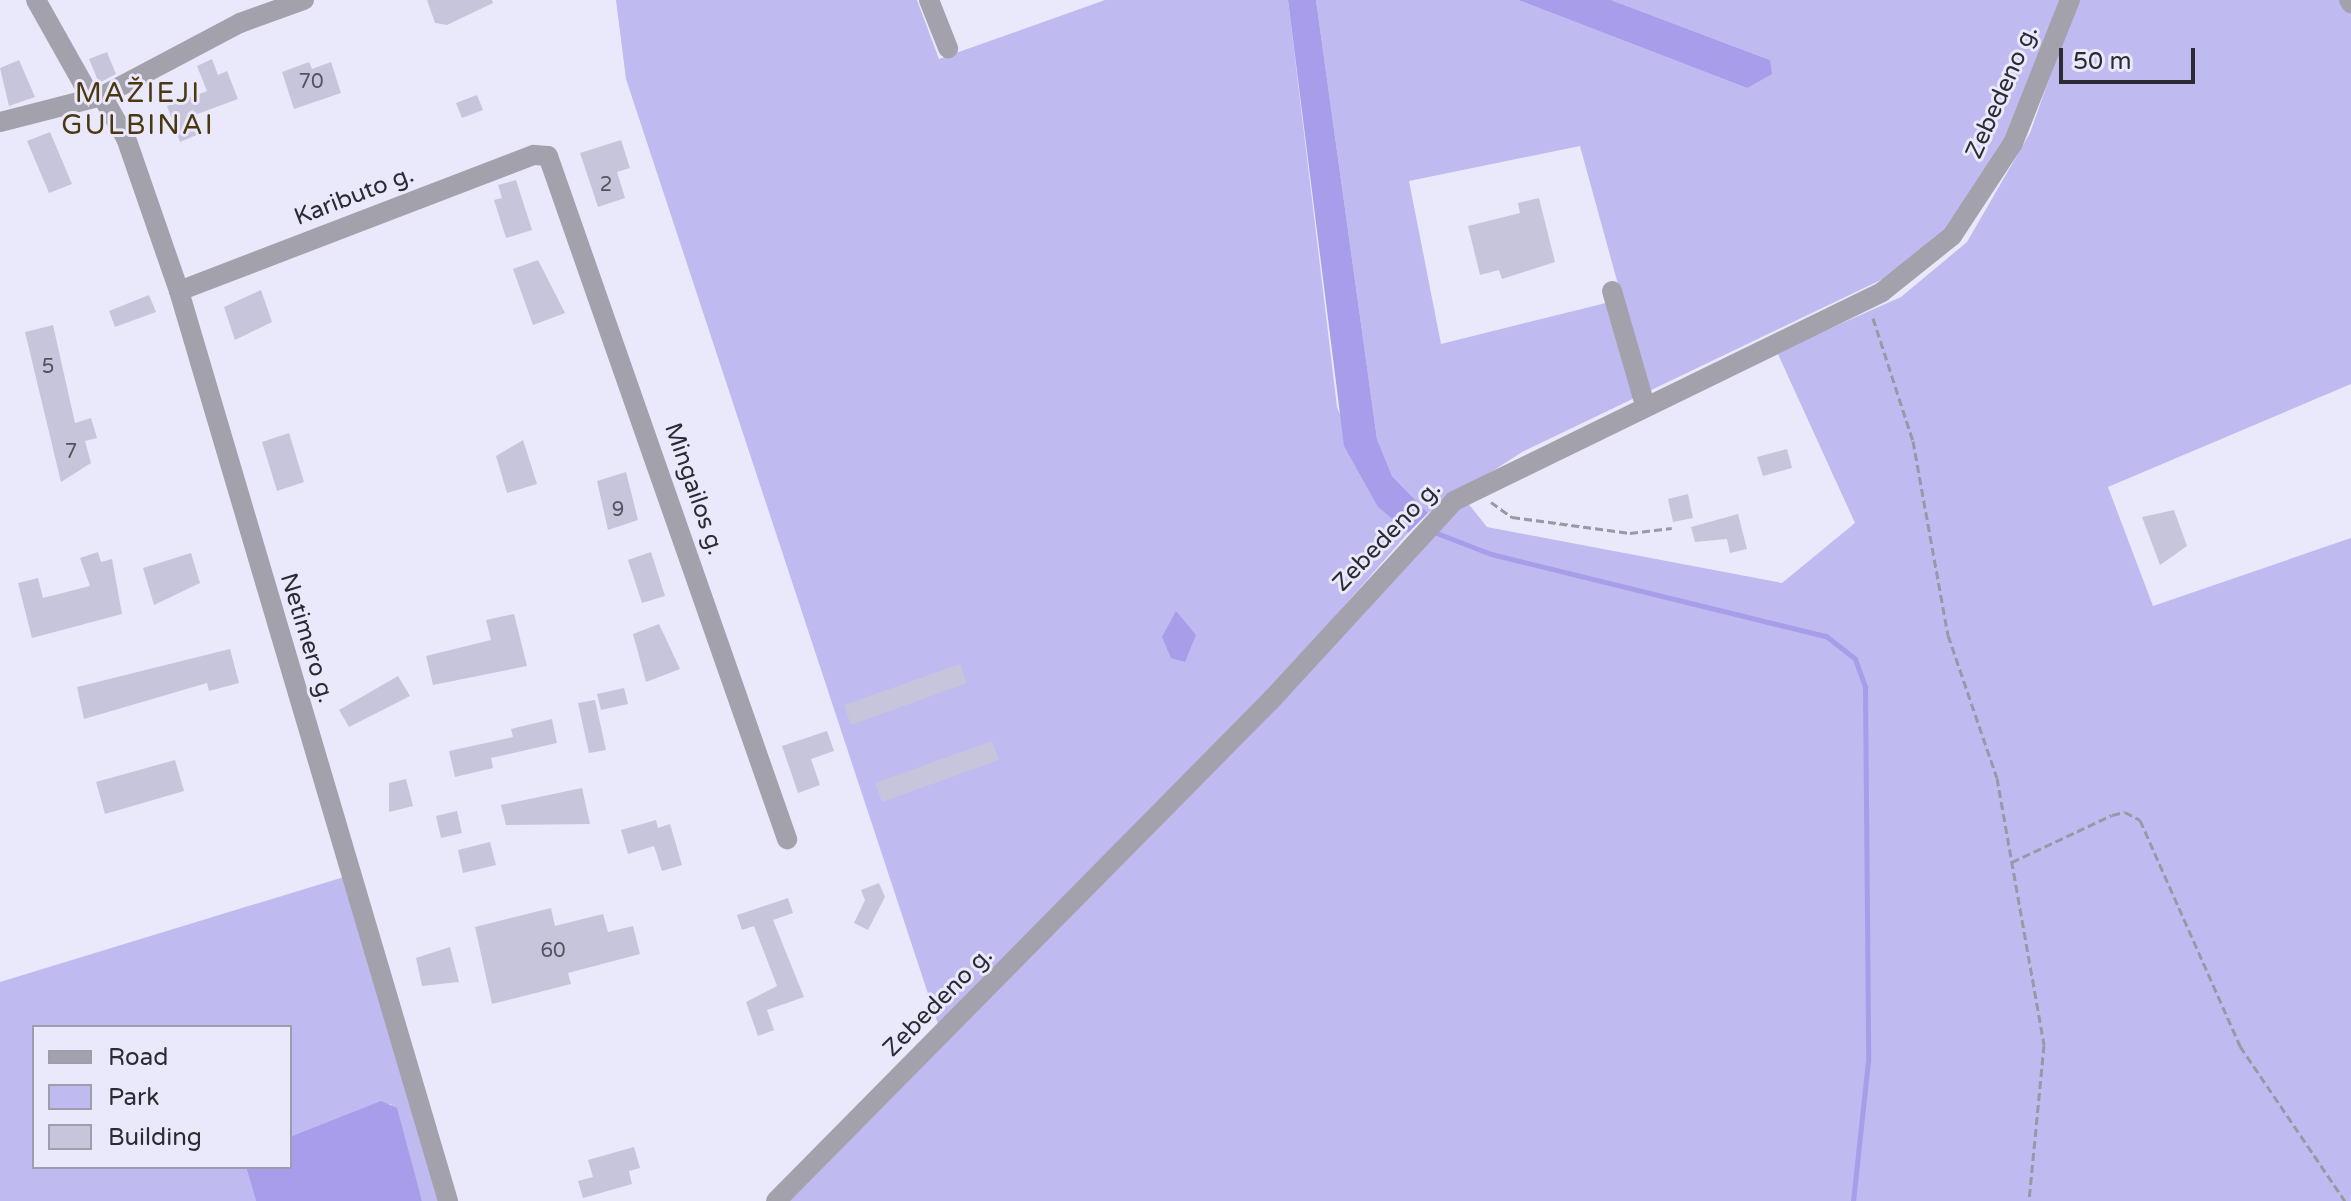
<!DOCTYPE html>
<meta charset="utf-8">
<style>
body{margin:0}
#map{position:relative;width:2351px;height:1201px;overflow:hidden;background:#eae9fb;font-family:"Varela Round",sans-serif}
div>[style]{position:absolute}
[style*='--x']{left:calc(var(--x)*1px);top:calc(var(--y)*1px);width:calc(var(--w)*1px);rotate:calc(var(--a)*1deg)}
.green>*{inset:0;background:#bfbaef}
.forest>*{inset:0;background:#a79dea}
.water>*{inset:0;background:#a79de9}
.stream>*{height:5px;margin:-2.5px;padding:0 2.5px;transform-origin:2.5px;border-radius:2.5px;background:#a79de9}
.building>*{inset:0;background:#c7c5dc}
.path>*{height:3px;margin-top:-1.5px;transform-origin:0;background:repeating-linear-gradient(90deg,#9998a6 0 8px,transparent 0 12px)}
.minor>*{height:20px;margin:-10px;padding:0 10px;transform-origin:10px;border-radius:10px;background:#a3a2ac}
span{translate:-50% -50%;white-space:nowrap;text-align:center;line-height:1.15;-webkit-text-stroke:6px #eae9fb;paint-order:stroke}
.number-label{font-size:20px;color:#53525e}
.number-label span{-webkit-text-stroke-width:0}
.street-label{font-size:24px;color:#2c2b34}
.quarter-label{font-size:28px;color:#4b3711;letter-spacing:2px}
.legend{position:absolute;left:32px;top:1025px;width:260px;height:144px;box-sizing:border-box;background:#eae9fb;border:2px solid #9e9dab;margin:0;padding:10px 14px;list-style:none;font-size:24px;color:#2c2b34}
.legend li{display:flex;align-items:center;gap:16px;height:40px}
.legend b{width:40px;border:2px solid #9e9dab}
.scale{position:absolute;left:2059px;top:48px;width:136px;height:36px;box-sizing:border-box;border:4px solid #2c2b34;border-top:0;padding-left:10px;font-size:24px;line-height:28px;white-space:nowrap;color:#2c2b34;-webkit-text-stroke:6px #eae9fb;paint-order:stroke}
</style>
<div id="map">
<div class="green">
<div style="clip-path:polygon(616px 0,917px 0,939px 59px,1105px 0,1288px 0,1337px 407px,1378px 507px,1408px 533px,1282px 677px,938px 1024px,626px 79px)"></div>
<div style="clip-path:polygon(evenodd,1316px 0,1518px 0,1747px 88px,1770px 60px,1611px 0,2060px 0,1999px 151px,1963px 212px,1910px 266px,1522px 452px,1428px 513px,1392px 476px,1377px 439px,1316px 0,1580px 146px,1622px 299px,1441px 344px,1409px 181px,1580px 146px)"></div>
<div style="clip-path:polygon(2077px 0,2351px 0,2351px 384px,2108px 487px,2153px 606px,2351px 538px,2351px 1201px,785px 1201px,1467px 502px,1487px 527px,1782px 583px,1855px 523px,1777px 352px,1901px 297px,1967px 242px,2030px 133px)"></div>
<div style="clip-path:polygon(344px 877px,439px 1201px,422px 1201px,391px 1104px,290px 1137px,290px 1027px,34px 1027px,34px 1167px,246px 1167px,256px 1201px,0 1201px,0 982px)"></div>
</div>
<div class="forest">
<div style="clip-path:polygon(1288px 0,1316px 0,1377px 439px,1392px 476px,1428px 513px,1408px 533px,1378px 507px,1344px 446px)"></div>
<div style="clip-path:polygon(1518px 0,1611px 0,1770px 60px,1772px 74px,1747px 88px)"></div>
<div style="clip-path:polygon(381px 1101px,397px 1108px,422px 1201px,256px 1201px,246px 1167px,290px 1167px,290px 1137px)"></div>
</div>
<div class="water">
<div style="clip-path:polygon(1176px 611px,1196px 635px,1185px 662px,1171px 658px,1162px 637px)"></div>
</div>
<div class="stream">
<div style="--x:1303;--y:0;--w:439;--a:82.9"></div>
<div style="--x:1357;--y:436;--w:50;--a:71.2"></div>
<div style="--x:1373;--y:483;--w:42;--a:46"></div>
<div style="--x:1563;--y:0;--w:203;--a:21.1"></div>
<div style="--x:1434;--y:532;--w:61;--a:21.1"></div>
<div style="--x:1491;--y:554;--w:345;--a:13.8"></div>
<div style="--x:1826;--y:636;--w:37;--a:38"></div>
<div style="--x:1855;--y:659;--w:30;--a:70"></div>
<div style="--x:1865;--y:687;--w:374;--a:89.5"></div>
<div style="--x:1868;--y:1061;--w:141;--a:96.1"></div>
</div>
<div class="building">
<div style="clip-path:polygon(427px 0,492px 0,493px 3px,447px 25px,435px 23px)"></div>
<div style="clip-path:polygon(107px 52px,116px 74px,99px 83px,89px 59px)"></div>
<div style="clip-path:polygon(212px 59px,218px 75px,227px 71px,238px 99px,192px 116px,199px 134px,180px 142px,167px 106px,207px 91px,197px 66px)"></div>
<div style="clip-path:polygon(19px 60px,35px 97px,9px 106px,0 68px)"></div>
<div style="clip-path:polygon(309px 62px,312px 69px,331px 62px,341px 93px,294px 109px,282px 72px)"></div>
<div style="clip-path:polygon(477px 95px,483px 110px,462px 118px,456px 103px)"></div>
<div style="clip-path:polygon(50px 132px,72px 184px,49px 193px,27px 141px)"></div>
<div style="clip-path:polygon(621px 140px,630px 168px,617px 172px,625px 198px,598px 207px,580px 153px)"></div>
<div style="clip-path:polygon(516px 180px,532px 230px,506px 238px,494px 200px,502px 198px,498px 185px)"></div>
<div style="clip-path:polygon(1539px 198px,1555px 262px,1502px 279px,1499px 270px,1480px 275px,1468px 226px,1520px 213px,1518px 203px)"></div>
<div style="clip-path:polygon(538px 260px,565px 313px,533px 325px,513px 269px)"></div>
<div style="clip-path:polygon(261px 290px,272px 322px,235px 340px,224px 307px)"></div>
<div style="clip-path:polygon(149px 295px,156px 312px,115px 327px,109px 311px)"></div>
<div style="clip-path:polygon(53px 325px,75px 423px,91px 418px,97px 438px,85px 441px,91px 463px,61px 482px,25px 332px)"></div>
<div style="clip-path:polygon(289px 433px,304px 482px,277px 491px,262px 442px)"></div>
<div style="clip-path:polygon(523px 440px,537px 484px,507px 493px,496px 456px)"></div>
<div style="clip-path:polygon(1787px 449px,1792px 468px,1763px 476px,1757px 457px)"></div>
<div style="clip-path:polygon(626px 472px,638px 520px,608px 530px,597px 481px)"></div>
<div style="clip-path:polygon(1688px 494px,1693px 518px,1673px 522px,1668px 499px)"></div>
<div style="clip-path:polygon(2174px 510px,2187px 546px,2160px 565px,2142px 517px)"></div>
<div style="clip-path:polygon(1738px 514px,1747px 549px,1730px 553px,1727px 539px,1695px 542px,1691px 527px)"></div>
<div style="clip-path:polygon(98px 552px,101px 562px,112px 559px,122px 614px,32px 638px,18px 583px,38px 578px,43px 598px,90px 586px,80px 558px)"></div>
<div style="clip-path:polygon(651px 552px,665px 596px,642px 603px,628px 560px)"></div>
<div style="clip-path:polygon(191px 553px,200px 583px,154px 605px,143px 568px)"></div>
<div style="clip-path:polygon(514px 614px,527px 666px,433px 685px,426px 656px,491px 640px,486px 620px)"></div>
<div style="clip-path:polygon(659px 624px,680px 669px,646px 682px,633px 634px)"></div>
<div style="clip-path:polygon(230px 649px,239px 683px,209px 691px,207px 683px,84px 719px,77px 687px)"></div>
<div style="clip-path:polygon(960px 664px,967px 683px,851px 725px,844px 705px)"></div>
<div style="clip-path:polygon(398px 676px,410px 696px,349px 727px,339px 710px)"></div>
<div style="clip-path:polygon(624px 688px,628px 704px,601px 710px,597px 694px)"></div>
<div style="clip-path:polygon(595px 700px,606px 750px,589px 753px,578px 703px)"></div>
<div style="clip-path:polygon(552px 719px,557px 743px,491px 758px,493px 768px,455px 777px,449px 751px,513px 737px,511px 729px)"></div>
<div style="clip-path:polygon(827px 731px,834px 751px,811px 759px,820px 785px,798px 793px,782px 746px)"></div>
<div style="clip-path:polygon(992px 741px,999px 760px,882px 802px,875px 783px)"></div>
<div style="clip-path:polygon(175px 760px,184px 791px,105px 814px,96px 782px)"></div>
<div style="clip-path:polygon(406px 779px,413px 806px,389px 812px,389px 783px)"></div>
<div style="clip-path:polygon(582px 788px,590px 824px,506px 825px,501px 805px)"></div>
<div style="clip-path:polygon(457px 811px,462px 833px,441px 838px,436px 816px)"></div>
<div style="clip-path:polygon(656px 820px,658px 828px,670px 824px,682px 865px,662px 871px,654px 846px,628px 854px,621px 830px)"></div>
<div style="clip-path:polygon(490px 842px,496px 865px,463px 873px,458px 850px)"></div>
<div style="clip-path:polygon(879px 883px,885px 897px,868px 930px,854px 923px,865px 900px,861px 890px)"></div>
<div style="clip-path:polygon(788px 898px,793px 913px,773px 920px,804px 997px,767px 1010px,774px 1030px,758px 1036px,746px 1002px,777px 986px,754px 926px,742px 930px,737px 915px)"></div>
<div style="clip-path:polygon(551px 908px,555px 926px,603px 914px,608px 932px,633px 926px,640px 954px,568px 973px,571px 984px,492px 1004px,475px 927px)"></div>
<div style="clip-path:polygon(450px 947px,459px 982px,422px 986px,416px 958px)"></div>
<div style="clip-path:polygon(634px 1147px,640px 1168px,629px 1171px,632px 1184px,583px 1198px,578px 1181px,593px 1177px,588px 1160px)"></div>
</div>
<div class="path">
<div style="--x:1873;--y:318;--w:129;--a:72"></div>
<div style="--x:1913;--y:441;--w:197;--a:79.8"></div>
<div style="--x:1948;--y:635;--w:151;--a:71.1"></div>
<div style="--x:1997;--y:778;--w:271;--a:80"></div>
<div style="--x:2044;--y:1045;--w:157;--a:95.5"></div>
<div style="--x:1491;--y:502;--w:26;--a:36"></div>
<div style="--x:1512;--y:517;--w:119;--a:7.7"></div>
<div style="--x:1630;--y:533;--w:42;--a:-6.8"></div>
<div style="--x:2012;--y:862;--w:110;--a:-25.2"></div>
<div style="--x:2112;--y:815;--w:13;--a:-13"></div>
<div style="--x:2125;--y:812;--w:17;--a:28"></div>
<div style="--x:2140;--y:820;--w:247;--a:66.1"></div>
<div style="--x:2240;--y:1046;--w:187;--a:55.9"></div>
</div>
<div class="minor">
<div style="--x:36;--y:0;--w:112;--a:60.7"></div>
<div style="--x:929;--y:0;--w:52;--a:68.4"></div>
<div style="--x:2349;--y:0;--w:4;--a:56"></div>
<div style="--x:102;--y:96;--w:48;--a:60.3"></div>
<div style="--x:126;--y:138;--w:162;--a:70.9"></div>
<div style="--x:179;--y:291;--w:949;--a:73.53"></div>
<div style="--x:0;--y:122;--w:105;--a:-14.3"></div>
<div style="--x:102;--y:96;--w:156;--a:-27.9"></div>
<div style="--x:240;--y:23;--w:68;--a:-19.8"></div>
<div style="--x:179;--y:291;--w:380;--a:-21"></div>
<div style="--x:534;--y:155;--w:14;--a:4"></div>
<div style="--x:548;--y:156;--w:724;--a:70.71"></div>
<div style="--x:1612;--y:291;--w:119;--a:73.9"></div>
<div style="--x:776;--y:1201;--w:707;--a:-45.34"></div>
<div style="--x:1273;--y:698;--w:268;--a:-47.4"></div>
<div style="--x:1454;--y:501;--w:476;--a:-26"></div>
<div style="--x:1882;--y:292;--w:90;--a:-38.7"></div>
<div style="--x:1952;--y:236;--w:111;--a:-56.7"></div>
<div style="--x:2013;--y:143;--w:154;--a:-68.3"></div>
</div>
<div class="number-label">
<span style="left:311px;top:82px">70</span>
<span style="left:606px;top:185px">2</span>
<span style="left:48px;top:367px">5</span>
<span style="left:71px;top:452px">7</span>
<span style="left:618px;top:510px">9</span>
<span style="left:553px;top:951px">60</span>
</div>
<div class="street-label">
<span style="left:2002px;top:92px;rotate:-66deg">Zebedeno g.</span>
<span style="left:354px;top:196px;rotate:-21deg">Kaributo g.</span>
<span style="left:694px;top:489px;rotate:71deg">Mingailos g.</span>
<span style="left:1387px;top:536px;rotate:-46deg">Zebedeno g.</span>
<span style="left:307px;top:638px;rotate:73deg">Netimero g.</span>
<span style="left:938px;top:1002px;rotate:-45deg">Zebedeno g.</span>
</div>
<div class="quarter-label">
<span style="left:138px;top:109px">MAŽIEJI<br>GULBINAI</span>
</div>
<ul class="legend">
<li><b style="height:10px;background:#a3a2ac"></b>Road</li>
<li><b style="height:22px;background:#bfbaef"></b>Park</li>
<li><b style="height:22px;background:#c7c5dc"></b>Building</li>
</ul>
<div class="scale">50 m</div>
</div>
